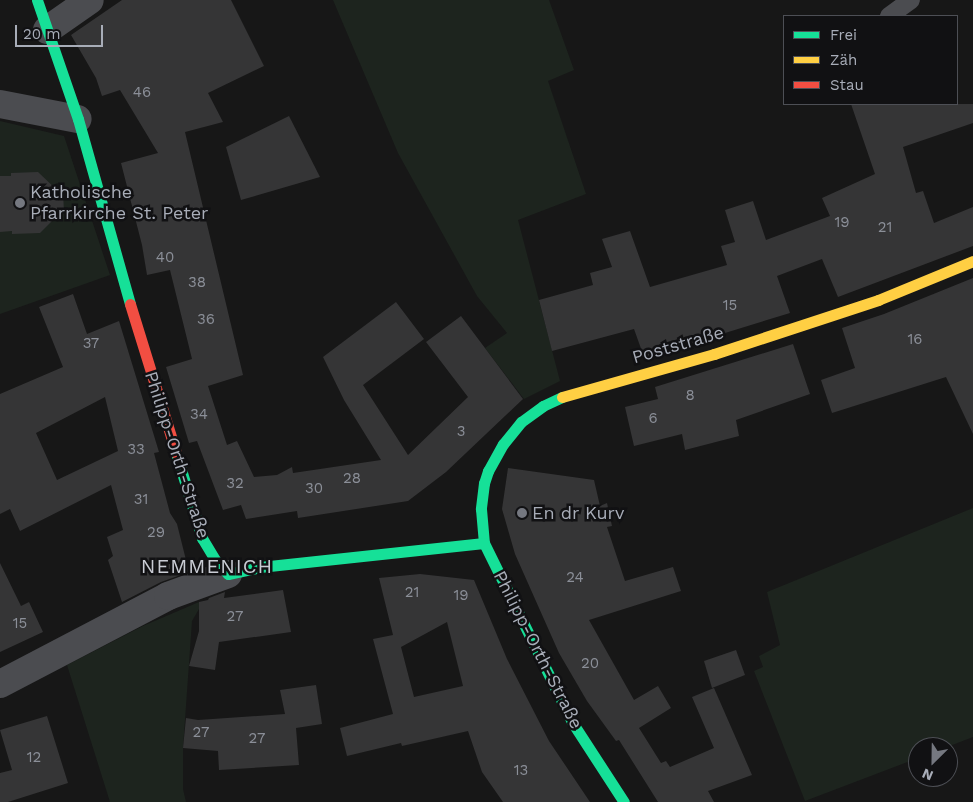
<!DOCTYPE html>
<meta charset="utf-8">
<style>
body{margin:0}
#map{position:relative;width:973px;height:802px;overflow:hidden;background:#171717;font-family:"Work Sans",sans-serif}
div>[style]{position:absolute}
[style*='--x']{left:calc(var(--x)*1px);top:calc(var(--y)*1px);width:calc(var(--w)*1px);rotate:calc(var(--a)*1deg)}
.green>*{inset:0;background:#1d241e}
.building>*{inset:0;background:#353536}
.lane>*{height:18px;margin:-9px;padding:0 9px;transform-origin:9px;border-radius:9px;background:#4b4c50}
.street>*{height:28px;margin:-14px;padding:0 14px;transform-origin:14px;border-radius:14px;background:#4b4c50}
.fast>*{height:11px;margin:-5.5px;padding:0 5.5px;transform-origin:5.5px;border-radius:5.5px;background:#16e098}
.slow>*{height:11px;margin:-5.5px;padding:0 5.5px;transform-origin:5.5px;border-radius:5.5px;background:#ffcf43}
.jam>*{height:11px;margin:-5.5px;padding:0 5.5px;transform-origin:5.5px;border-radius:5.5px;background:#f24e42}
.dots>*{width:14px;height:14px;translate:-50% -50%;box-sizing:border-box;border:2px solid #111113;border-radius:50%}
span{translate:-50% -50%;white-space:nowrap;text-align:center;line-height:1.15;-webkit-text-stroke:5px #111113;paint-order:stroke}
.number-label{font-size:15px;color:#8b8f98}
.number-label span{-webkit-text-stroke-width:0}
.poi-label{font-size:18px;color:#a8adb8}
.left{translate:0 -50%;text-align:left}
.street-label{font-size:18px;color:#a8adb8}
.quarter-label{font-size:20px;color:#c9ccd4;letter-spacing:1px}
.legend{position:absolute;left:783px;top:15px;width:175px;height:90px;box-sizing:border-box;background:#111113;border:1px solid #4d4f55;margin:0;padding:6px 9px;list-style:none;font-size:15px;color:#a8adb8}
.legend li{display:flex;align-items:center;gap:10px;height:25px}
.legend b{width:25px;border:1px solid #4d4f55}
.north{position:absolute;left:908px;top:737px;width:50px;height:50px;box-sizing:border-box;background:#111113;border:1px solid #4d4f55;border-radius:50%;rotate:203deg;font-size:14px;font-weight:700;line-height:20px;text-align:center;color:#a8adb8}
.north::after{content:'';display:block;margin:auto;width:18px;height:22px;background:#757880;clip-path:polygon(50% 0,100% 100%,50% 72%,0 100%)}
.scale{position:absolute;left:15px;top:25px;width:88px;height:22px;box-sizing:border-box;border:2px solid #a8adb8;border-top:0;padding-left:6px;font-size:15px;line-height:18px;white-space:nowrap;color:#a8adb8;-webkit-text-stroke:4px #111113;paint-order:stroke}
</style>
<div id="map">
<div class="green">
<div style="clip-path:polygon(333px 0,549px 0,574px 70px,548px 81px,586px 194px,518px 220px,560px 381px,524px 399px,485px 348px,507px 333px,477px 296px,398px 153px)"></div>
<div style="clip-path:polygon(0 121px,64px 136px,110px 275px,0 314px)"></div>
<div style="clip-path:polygon(973px 508px,973px 737px,947px 747px,918px 747px,918px 758px,805px 801px,754px 671px,763px 667px,759px 656px,780px 645px,767px 592px)"></div>
<div style="clip-path:polygon(199px 602px,199px 609px,192px 621px,183px 748px,183px 789px,186px 802px,110px 802px,67px 665px,143px 626px)"></div>
</div>
<div class="building">
<div style="clip-path:polygon(122px 0,231px 0,264px 66px,208px 93px,223px 122px,185px 132px,243px 375px,208px 386px,227px 445px,237px 441px,254px 477px,277px 475px,292px 467px,293px 473px,381px 460px,344px 400px,323px 357px,396px 302px,424px 339px,363px 385px,408px 455px,468px 397px,426px 342px,461px 316px,523px 399px,446px 472px,408px 501px,298px 518px,297px 511px,246px 519px,241px 505px,223px 510px,197px 441px,189px 443px,166px 367px,192px 359px,170px 270px,147px 275px,142px 245px,121px 163px,158px 153px,120px 90px,102px 96px,96px 78px,71px 35px)"></div>
<div style="clip-path:polygon(851px 104px,973px 104px,973px 123px,903px 147px,916px 193px,923px 191px,934px 223px,973px 207px,973px 246px,838px 297px,822px 259px,777px 276px,790px 313px,647px 357px,644px 357px,634px 329px,552px 351px,539px 300px,593px 285px,590px 273px,612px 267px,602px 239px,630px 231px,650px 287px,727px 265px,721px 246px,735px 242px,725px 210px,753px 201px,766px 240px,830px 216px,822px 198px,875px 174px)"></div>
<div style="clip-path:polygon(289px 116px,320px 177px,241px 200px,226px 147px)"></div>
<div style="clip-path:polygon(38px 172px,58px 191px,63px 191px,64px 213px,59px 214px,40px 233px,12px 234px,12px 231px,0 232px,0 176px,11px 176px,11px 173px)"></div>
<div style="clip-path:polygon(973px 278px,973px 434px,946px 377px,832px 413px,821px 380px,855px 368px,842px 328px,884px 314px)"></div>
<div style="clip-path:polygon(evenodd,73px 294px,87px 334px,119px 321px,159px 452px,154px 453px,170px 513px,177px 524px,189px 572px,161px 582px,122px 602px,108px 560px,113px 556px,107px 537px,123px 530px,111px 485px,20px 531px,10px 509px,0 514px,0 394px,63px 367px,39px 307px,73px 294px,105px 397px,118px 451px,57px 480px,36px 433px,105px 397px)"></div>
<div style="clip-path:polygon(793px 344px,810px 394px,736px 420px,739px 436px,685px 450px,682px 434px,634px 446px,625px 407px,658px 399px,655px 387px)"></div>
<div style="clip-path:polygon(508px 468px,594px 480px,600px 506px,607px 503px,612px 526px,607px 527px,625px 581px,673px 567px,681px 591px,589px 620px,634px 700px,658px 686px,671px 708px,639px 728px,661px 763px,666px 761px,670px 767px,714px 748px,692px 697px,714px 688px,752px 775px,708px 791px,714px 802px,658px 802px,619px 740px,616px 741px,587px 701px,559px 653px,515px 554px,502px 509px)"></div>
<div style="clip-path:polygon(0 563px,21px 606px,29px 602px,43px 632px,0 652px)"></div>
<div style="clip-path:polygon(evenodd,420px 574px,474px 580px,507px 659px,549px 741px,590px 802px,503px 802px,482px 772px,468px 731px,402px 746px,401px 743px,347px 756px,340px 728px,393px 714px,373px 639px,393px 635px,379px 578px,420px 574px,447px 622px,463px 686px,414px 697px,401px 647px,447px 622px)"></div>
<div style="clip-path:polygon(283px 590px,291px 632px,219px 642px,215px 670px,189px 666px,199px 631px,199px 602px,208px 600px,209px 598px,225px 592px,224px 598px)"></div>
<div style="clip-path:polygon(736px 650px,745px 675px,712px 688px,704px 661px)"></div>
<div style="clip-path:polygon(316px 685px,322px 724px,296px 728px,299px 765px,219px 770px,218px 751px,183px 748px,186px 718px,198px 720px,285px 714px,280px 690px)"></div>
<div style="clip-path:polygon(47px 716px,68px 783px,8px 802px,0 802px,0 773px,12px 770px,0 730px)"></div>
</div>
<div class="lane">
<div style="--x:889;--y:16;--w:27;--a:-36"></div>
</div>
<div class="street">
<div style="--x:47;--y:30;--w:52;--a:-34.9"></div>
<div style="--x:0;--y:104;--w:79;--a:10.9"></div>
<div style="--x:0;--y:684;--w:190;--a:-27.6"></div>
<div style="--x:168;--y:596;--w:64;--a:-20.1"></div>
</div>
<div class="fast">
<div style="--x:37;--y:0;--w:126;--a:71"></div>
<div style="--x:78;--y:119;--w:192;--a:74.3"></div>
<div style="--x:562;--y:397;--w:21;--a:155"></div>
<div style="--x:543;--y:406;--w:27;--a:144"></div>
<div style="--x:521;--y:422;--w:28;--a:129"></div>
<div style="--x:503;--y:444;--w:31;--a:119"></div>
<div style="--x:488;--y:471;--w:13;--a:108"></div>
<div style="--x:484;--y:483;--w:26;--a:97"></div>
<div style="--x:481;--y:509;--w:34;--a:85"></div>
<div style="--x:484;--y:543;--w:199;--a:63.8"></div>
<div style="--x:572;--y:722;--w:95;--a:57"></div>
<div style="--x:176;--y:453;--w:89;--a:73"></div>
<div style="--x:202;--y:538;--w:26;--a:59"></div>
<div style="--x:215;--y:560;--w:19;--a:47"></div>
<div style="--x:228;--y:574;--w:33;--a:-12"></div>
<div style="--x:260;--y:567;--w:225;--a:-6.1"></div>
</div>
<div class="slow">
<div style="--x:562;--y:397;--w:158;--a:-15.8"></div>
<div style="--x:714;--y:354;--w:173;--a:-18.2"></div>
<div style="--x:878;--y:300;--w:103;--a:-22.3"></div>
</div>
<div class="jam">
<div style="--x:130;--y:304;--w:156;--a:72.8"></div>
</div>
<div class="dots">
<div style="left:20px;top:203px;background:#757880"></div>
<div style="left:522px;top:513px;background:#757880"></div>
</div>
<div class="number-label">
<span style="left:142px;top:93px">46</span>
<span style="left:842px;top:223px">19</span>
<span style="left:885px;top:228px">21</span>
<span style="left:165px;top:258px">40</span>
<span style="left:197px;top:283px">38</span>
<span style="left:730px;top:306px">15</span>
<span style="left:206px;top:320px">36</span>
<span style="left:915px;top:340px">16</span>
<span style="left:91px;top:344px">37</span>
<span style="left:690px;top:396px">8</span>
<span style="left:199px;top:415px">34</span>
<span style="left:653px;top:419px">6</span>
<span style="left:461px;top:432px">3</span>
<span style="left:136px;top:450px">33</span>
<span style="left:352px;top:479px">28</span>
<span style="left:235px;top:484px">32</span>
<span style="left:314px;top:489px">30</span>
<span style="left:141px;top:500px">31</span>
<span style="left:156px;top:533px">29</span>
<span style="left:575px;top:578px">24</span>
<span style="left:412px;top:593px">21</span>
<span style="left:461px;top:596px">19</span>
<span style="left:235px;top:617px">27</span>
<span style="left:20px;top:624px">15</span>
<span style="left:590px;top:664px">20</span>
<span style="left:201px;top:733px">27</span>
<span style="left:257px;top:739px">27</span>
<span style="left:34px;top:758px">12</span>
<span style="left:521px;top:771px">13</span>
</div>
<div class="poi-label">
<span class="left" style="left:30px;top:203px">Katholische<br>Pfarrkirche St. Peter</span>
<span class="left" style="left:532px;top:513px">En dr Kurv</span>
</div>
<div class="street-label">
<span style="left:678px;top:345px;rotate:-16deg">Poststraße</span>
<span style="left:177px;top:455px;rotate:72deg">Philipp-Orth-Straße</span>
<span style="left:538px;top:650px;rotate:63deg">Philipp-Orth-Straße</span>
</div>
<div class="quarter-label">
<span style="left:207px;top:566px">NEMMENICH</span>
</div>
<ul class="legend">
<li><b style="height:6px;background:#16e098"></b>Frei</li>
<li><b style="height:6px;background:#ffcf43"></b>Zäh</li>
<li><b style="height:6px;background:#f24e42"></b>Stau</li>
</ul>
<div class="north">N</div>
<div class="scale">20 m</div>
</div>
